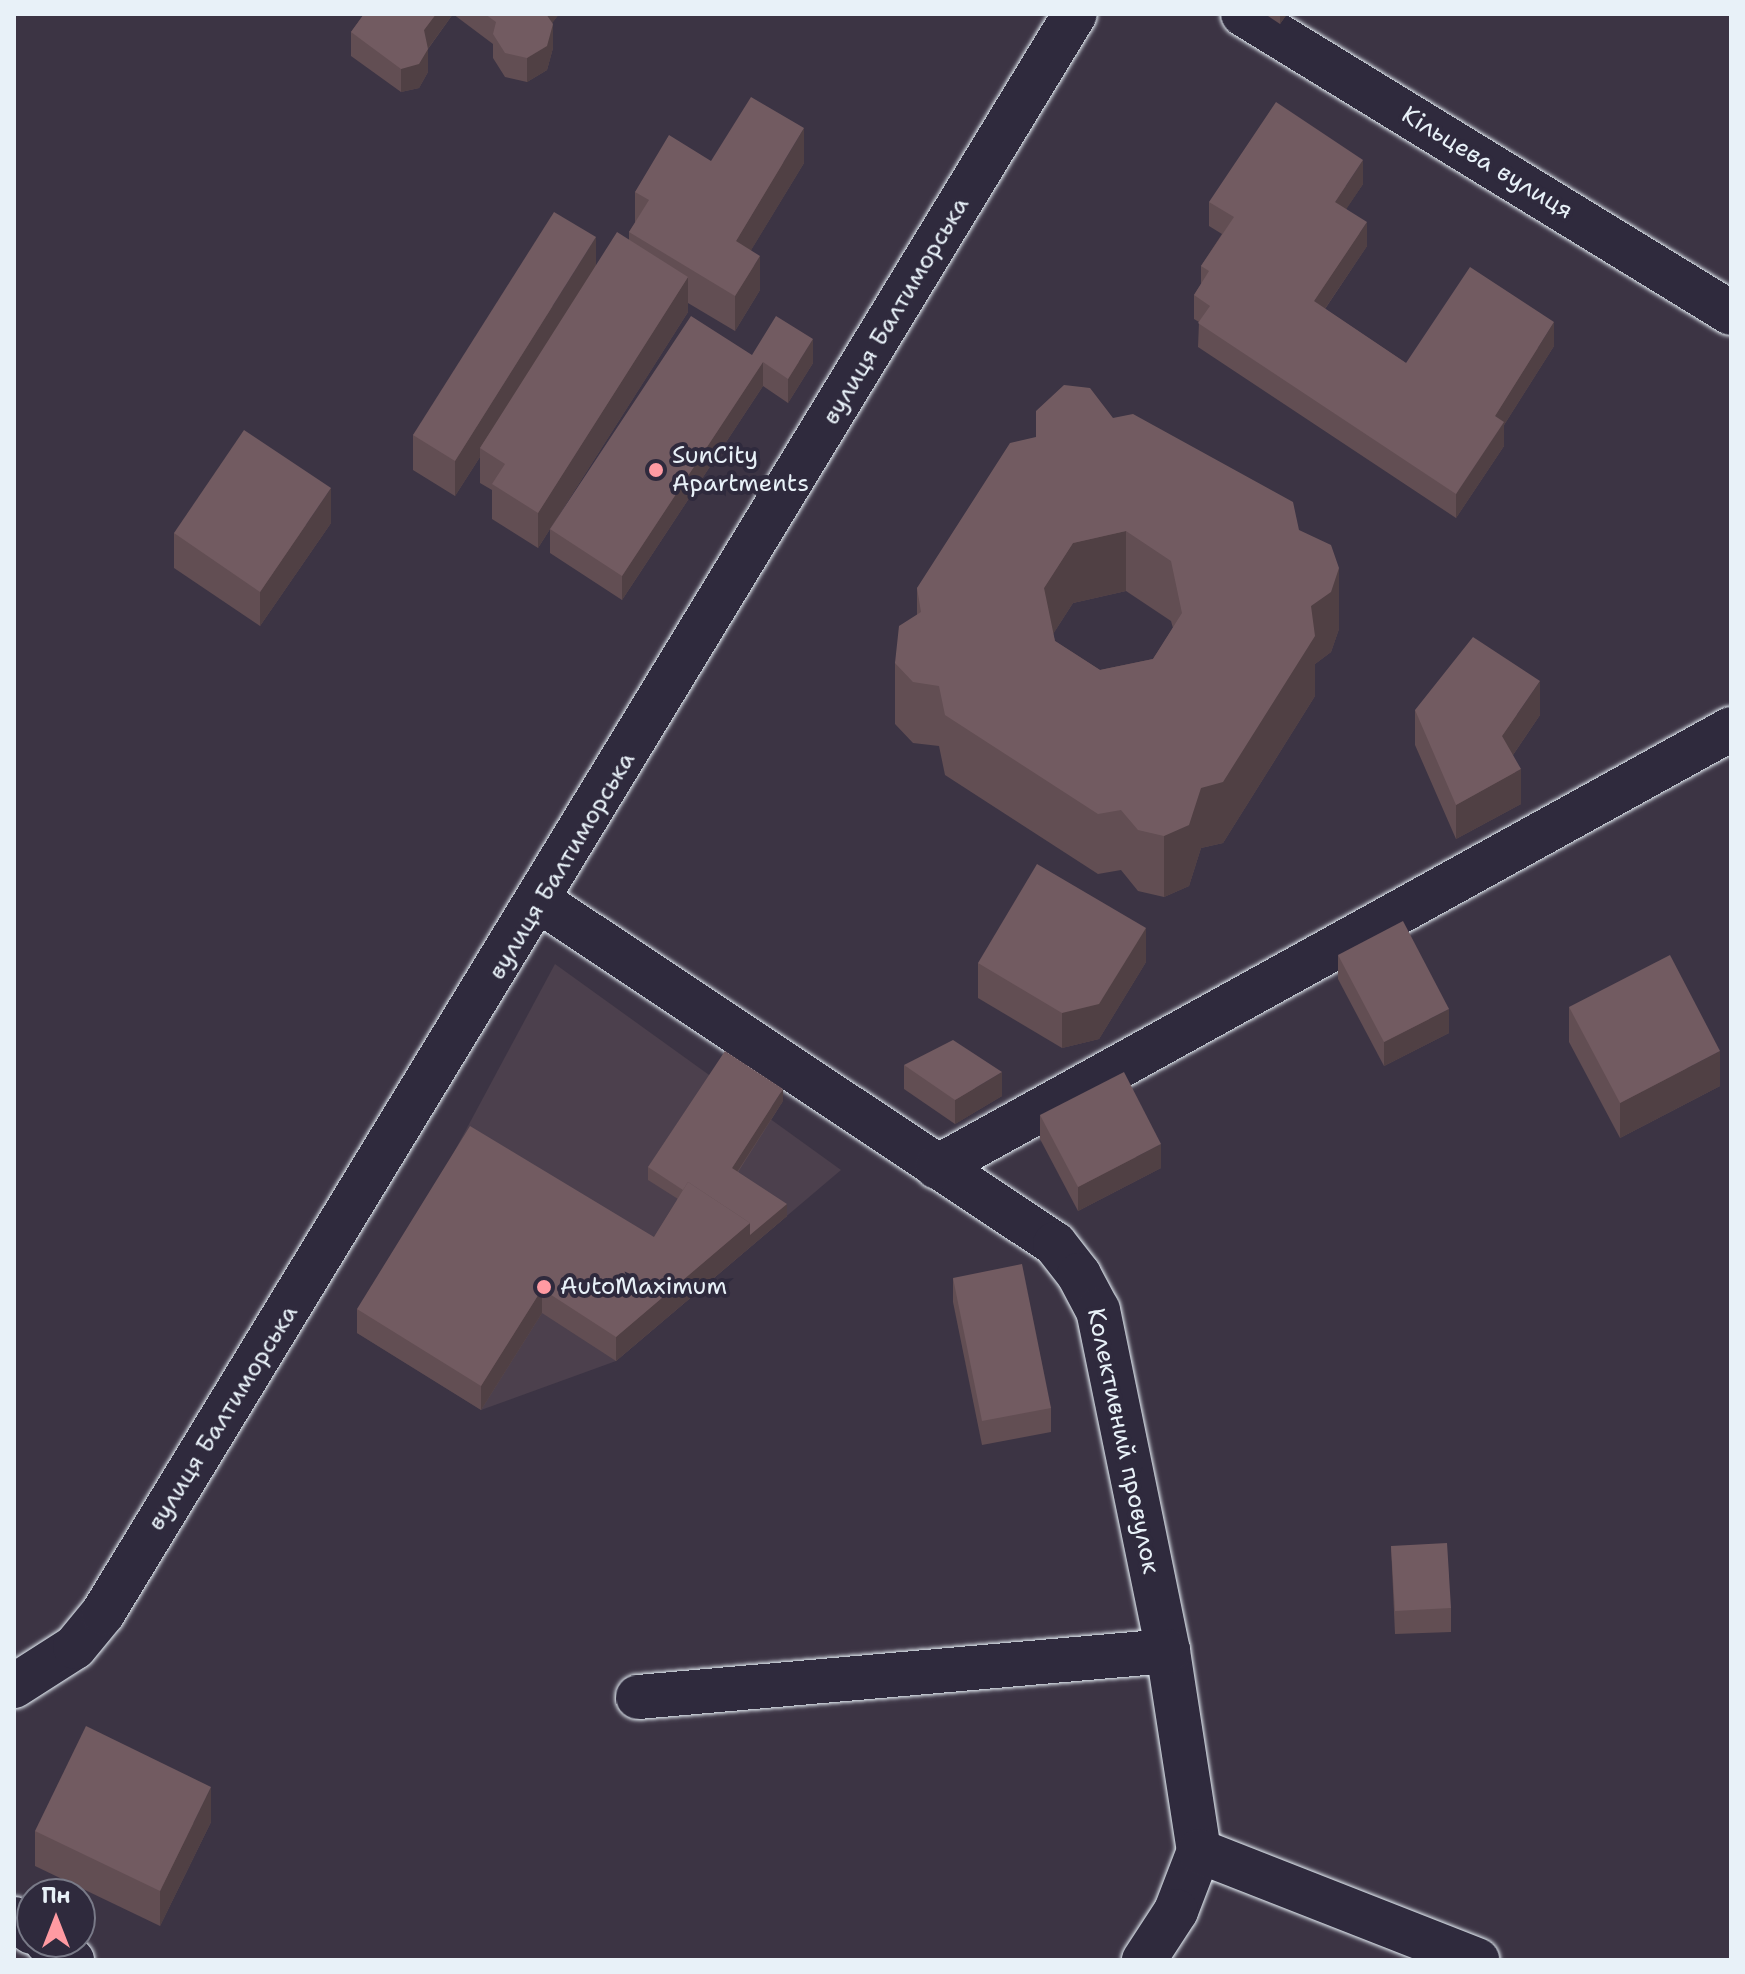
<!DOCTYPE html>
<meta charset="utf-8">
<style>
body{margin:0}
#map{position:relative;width:1745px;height:1974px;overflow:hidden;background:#3c3444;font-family:"Shantell Sans",sans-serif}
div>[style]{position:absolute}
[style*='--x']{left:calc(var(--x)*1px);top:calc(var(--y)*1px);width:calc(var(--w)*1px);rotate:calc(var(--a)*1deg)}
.built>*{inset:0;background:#4c404d}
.roads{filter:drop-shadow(0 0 2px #e8f1f8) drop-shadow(0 0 2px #e8f1f8)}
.minor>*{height:44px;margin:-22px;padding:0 22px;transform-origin:22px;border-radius:22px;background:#2f2a3d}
.major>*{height:44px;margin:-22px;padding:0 22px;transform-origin:22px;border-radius:22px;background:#2f2a3d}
.wall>*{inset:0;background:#624e53}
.shaded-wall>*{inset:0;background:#504044}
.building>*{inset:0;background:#725b61}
.dots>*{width:22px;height:22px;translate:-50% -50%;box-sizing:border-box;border:4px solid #2f2a3d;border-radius:50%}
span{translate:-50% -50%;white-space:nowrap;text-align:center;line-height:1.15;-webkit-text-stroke:8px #2f2a3d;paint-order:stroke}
.street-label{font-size:24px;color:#e8f1f8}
.poi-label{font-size:24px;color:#e8f1f8}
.left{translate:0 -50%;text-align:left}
.frame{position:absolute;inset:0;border:16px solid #e8f1f8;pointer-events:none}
.north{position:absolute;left:16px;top:1878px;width:80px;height:80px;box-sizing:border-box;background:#2f2a3d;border:2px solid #797a88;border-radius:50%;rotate:0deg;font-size:22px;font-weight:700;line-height:32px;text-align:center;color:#e8f1f8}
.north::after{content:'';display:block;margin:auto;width:28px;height:36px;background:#ff9aa2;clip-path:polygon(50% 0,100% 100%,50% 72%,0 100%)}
</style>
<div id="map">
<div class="built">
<div style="clip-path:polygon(555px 964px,841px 1170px,616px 1361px,481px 1410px,357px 1333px)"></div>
</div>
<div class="roads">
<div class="minor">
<div style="--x:1243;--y:14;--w:572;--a:31.5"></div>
<div style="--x:541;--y:902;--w:617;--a:33.64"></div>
<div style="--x:1055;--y:1244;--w:39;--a:52"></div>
<div style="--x:1079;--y:1275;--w:40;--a:62"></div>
<div style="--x:1098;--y:1310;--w:348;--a:78.4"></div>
<div style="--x:1168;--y:1651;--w:202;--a:81.2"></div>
<div style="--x:1199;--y:1851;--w:64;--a:111"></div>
<div style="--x:1176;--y:1911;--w:59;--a:123.1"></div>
<div style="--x:937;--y:1167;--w:907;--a:-28.88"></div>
<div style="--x:638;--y:1697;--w:532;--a:-4.96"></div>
<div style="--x:1199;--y:1851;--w:299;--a:21.4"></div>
<div style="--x:14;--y:1919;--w:22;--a:36"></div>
<div style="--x:47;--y:1942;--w:31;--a:36"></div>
</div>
<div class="major">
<div style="--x:14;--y:1686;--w:72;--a:-32.6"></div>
<div style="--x:75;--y:1647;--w:44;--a:-50.5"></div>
<div style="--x:103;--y:1613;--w:1871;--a:-58.71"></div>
</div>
</div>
<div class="wall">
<div style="clip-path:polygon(364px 14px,559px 14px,552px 23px,553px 48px,547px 70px,527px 82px,505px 77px,493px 58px,493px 44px,453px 14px,428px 49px,428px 72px,419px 88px,401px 92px,351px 56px,351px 32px)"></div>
<div style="clip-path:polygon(1265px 14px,1287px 14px,1280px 24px)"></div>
<div style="clip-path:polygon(711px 161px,804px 163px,751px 250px,760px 290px,735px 331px,688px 303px,688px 312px,538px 548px,492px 519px,492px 490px,480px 483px,480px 457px,455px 496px,413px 470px,413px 435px,596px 266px,629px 240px,629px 232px,635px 223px,635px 192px)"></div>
<div style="clip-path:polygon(1363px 184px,1346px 209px,1367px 246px,1325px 309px,1406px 363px,1554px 346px,1504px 425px,1504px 446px,1456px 518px,1198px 347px,1199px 322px,1194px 319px,1194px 295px,1201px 284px,1201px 266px,1222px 234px,1209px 226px,1209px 202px)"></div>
<div style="clip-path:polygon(752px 355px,813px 363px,788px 403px,763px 386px,622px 600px,550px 553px,550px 529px)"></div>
<div style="clip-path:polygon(evenodd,1113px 418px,1299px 530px,1339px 629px,1331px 652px,1315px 664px,1315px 696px,1223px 843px,1201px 848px,1189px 886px,1164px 897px,1138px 891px,1121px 870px,1098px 874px,945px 775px,939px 746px,913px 743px,895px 724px,895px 663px,917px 615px,917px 588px,1113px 418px,1126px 591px,1171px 621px,1173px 628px,1153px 659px,1100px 670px,1055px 641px,1053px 634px,1073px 603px,1126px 591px)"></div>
<div style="clip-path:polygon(331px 523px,260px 626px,174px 568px,174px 533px)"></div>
<div style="clip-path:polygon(1415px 710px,1540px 715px,1513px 755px,1521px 804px,1456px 839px,1415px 745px)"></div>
<div style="clip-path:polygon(1338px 955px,1449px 1033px,1384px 1066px,1338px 979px)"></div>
<div style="clip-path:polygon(1146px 962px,1099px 1039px,1062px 1048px,978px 998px,978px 963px)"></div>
<div style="clip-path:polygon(1569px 1007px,1720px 1086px,1620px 1138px,1569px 1042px)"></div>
<div style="clip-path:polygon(904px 1065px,1002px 1096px,955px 1124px,904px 1089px)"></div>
<div style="clip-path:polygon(783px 1101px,738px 1172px,787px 1216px,616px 1361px,542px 1313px,481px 1410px,357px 1333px,357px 1309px,654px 1237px,678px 1199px,648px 1180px,648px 1167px)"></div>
<div style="clip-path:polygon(1040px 1115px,1161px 1168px,1078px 1211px,1040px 1139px)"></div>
<div style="clip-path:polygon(953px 1278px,1051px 1408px,1051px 1432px,982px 1445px,953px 1302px)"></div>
<div style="clip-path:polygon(1391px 1546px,1451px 1608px,1451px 1632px,1395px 1634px)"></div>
<div style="clip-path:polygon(211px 1822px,160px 1926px,35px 1866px,35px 1831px)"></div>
</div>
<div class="shaded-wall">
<div style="clip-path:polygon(436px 14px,453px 14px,424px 54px,424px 30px)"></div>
<div style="clip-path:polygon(544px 14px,559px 14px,544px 34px)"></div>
<div style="clip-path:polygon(1280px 14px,1287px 14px,1280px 24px)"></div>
<div style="clip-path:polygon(553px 24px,553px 48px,547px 70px,527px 82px,527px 58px)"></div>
<div style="clip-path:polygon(428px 49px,428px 72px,419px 88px,401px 92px,401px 69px)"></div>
<div style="clip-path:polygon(804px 128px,804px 163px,736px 275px,736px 241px)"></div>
<div style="clip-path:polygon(1363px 160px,1363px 184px,1335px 226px,1335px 202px)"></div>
<div style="clip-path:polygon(1367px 222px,1367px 246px,1314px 325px,1314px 301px)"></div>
<div style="clip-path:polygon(596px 237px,596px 272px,480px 448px,480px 457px,455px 496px,455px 461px)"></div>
<div style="clip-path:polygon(760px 256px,760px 290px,735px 331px,735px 296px)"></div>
<div style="clip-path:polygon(688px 277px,688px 312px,538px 548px,538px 513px)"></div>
<div style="clip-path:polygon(1554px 322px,1554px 346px,1504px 425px,1504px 446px,1456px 518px,1456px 494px,1495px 416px)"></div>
<div style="clip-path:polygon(813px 339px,813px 363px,788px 403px,788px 379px)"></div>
<div style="clip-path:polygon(763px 362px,763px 386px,622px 600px,622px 576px)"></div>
<div style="clip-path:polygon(331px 488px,331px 523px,260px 626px,260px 592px)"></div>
<div style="clip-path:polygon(1126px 531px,1126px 591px,1073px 603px,1044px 648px,1044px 588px,1073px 543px)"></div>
<div style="clip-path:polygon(1339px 568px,1339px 629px,1331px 652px,1315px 664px,1315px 696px,1223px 843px,1201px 848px,1189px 886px,1164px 897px,1164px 836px,1201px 788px,1311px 606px)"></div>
<div style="clip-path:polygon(1540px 681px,1540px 715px,1502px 771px,1502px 736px)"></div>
<div style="clip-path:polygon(1521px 769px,1521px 804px,1456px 839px,1456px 805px)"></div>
<div style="clip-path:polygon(1146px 928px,1146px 962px,1099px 1039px,1062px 1048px,1062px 1013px)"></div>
<div style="clip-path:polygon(1449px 1009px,1449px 1033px,1384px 1066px,1384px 1042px)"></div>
<div style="clip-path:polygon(1720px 1051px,1720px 1086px,1620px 1138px,1620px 1103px)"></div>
<div style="clip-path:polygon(1002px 1072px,1002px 1096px,955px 1124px,955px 1100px)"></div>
<div style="clip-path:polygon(783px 1089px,783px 1101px,732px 1180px,732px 1168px)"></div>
<div style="clip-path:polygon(1161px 1144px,1161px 1168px,1078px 1211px,1078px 1187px)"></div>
<div style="clip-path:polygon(787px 1204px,787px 1216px,616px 1361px,616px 1337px,750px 1223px)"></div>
<div style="clip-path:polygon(542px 1289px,542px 1313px,481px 1410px,481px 1386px)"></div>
<div style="clip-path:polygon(211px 1787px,211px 1822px,160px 1926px,160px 1891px)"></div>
</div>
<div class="building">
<div style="clip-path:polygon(364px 14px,436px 14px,424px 30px,428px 49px,419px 64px,401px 69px,351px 32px)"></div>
<div style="clip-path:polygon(485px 14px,546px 14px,553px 24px,547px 46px,527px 58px,505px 53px,493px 34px,496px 22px)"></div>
<div style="clip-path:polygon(751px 97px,804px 128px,736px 241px,760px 256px,735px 296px,629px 232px,649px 200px,635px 192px,669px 135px,711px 161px)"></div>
<div style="clip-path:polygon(1276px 102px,1363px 160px,1335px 202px,1367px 222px,1314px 301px,1406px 363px,1470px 267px,1554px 322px,1495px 416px,1504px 422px,1456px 494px,1198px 323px,1210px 306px,1194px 295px,1209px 271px,1201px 266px,1234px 217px,1209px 202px)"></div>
<div style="clip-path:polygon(554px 212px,596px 237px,455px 461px,413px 435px)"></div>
<div style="clip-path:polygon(617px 232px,688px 277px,538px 513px,492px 484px,505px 464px,480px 448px)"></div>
<div style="clip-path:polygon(691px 316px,752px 355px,776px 316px,813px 339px,788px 379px,763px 362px,622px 576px,550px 529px)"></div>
<div style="clip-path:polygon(evenodd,1064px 385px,1090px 388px,1113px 418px,1133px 414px,1293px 502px,1299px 530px,1331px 545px,1339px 568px,1331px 592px,1311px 606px,1315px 636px,1223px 782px,1201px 788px,1189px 825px,1164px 836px,1138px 830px,1121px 810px,1098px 814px,945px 715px,939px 686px,913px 682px,895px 663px,899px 626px,921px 612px,917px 588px,1010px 443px,1036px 437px,1036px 411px,1064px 385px,1126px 531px,1171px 561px,1182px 613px,1153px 659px,1100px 670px,1055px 641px,1044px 588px,1073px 543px,1126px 531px)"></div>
<div style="clip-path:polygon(244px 430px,331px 488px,260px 592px,174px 533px)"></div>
<div style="clip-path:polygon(1473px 637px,1540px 681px,1502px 736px,1521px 769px,1456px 805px,1415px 710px)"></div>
<div style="clip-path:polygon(1037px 864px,1146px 928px,1099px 1004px,1062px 1013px,978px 963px)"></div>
<div style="clip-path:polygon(1403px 921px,1449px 1009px,1384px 1042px,1338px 955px)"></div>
<div style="clip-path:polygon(1670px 955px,1720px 1051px,1620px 1103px,1569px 1007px)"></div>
<div style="clip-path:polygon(953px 1040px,1002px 1072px,955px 1100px,904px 1065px)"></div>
<div style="clip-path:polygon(725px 1051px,783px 1089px,732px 1168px,787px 1204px,750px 1235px,750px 1223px,688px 1182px,683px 1190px,648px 1167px)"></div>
<div style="clip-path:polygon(1124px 1072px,1161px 1144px,1078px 1187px,1040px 1115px)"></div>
<div style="clip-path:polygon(470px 1126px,654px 1237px,688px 1182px,750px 1223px,616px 1337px,542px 1289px,481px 1386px,357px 1309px)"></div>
<div style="clip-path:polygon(1022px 1264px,1051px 1408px,982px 1421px,953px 1278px)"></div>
<div style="clip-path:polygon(1447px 1543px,1451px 1608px,1395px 1611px,1391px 1546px)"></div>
<div style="clip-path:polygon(86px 1726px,211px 1787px,160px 1891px,35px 1831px)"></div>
</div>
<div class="dots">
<div style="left:656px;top:470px;background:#ff9aa2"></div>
<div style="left:544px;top:1287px;background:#ff9aa2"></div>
</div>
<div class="street-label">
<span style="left:1487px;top:163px;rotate:31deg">Кільцева вулиця</span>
<span style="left:896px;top:311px;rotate:-59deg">вулиця Балтиморська</span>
<span style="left:562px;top:866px;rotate:-59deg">вулиця Балтиморська</span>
<span style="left:223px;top:1418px;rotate:-58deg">вулиця Балтиморська</span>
<span style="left:1123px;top:1441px;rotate:78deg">Колективний провулок</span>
</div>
<div class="poi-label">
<span class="left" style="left:672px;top:470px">SunCity<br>Apartments</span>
<span class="left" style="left:560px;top:1287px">AutoMaximum</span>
</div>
<div class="frame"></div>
<div class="north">Пн</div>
</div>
